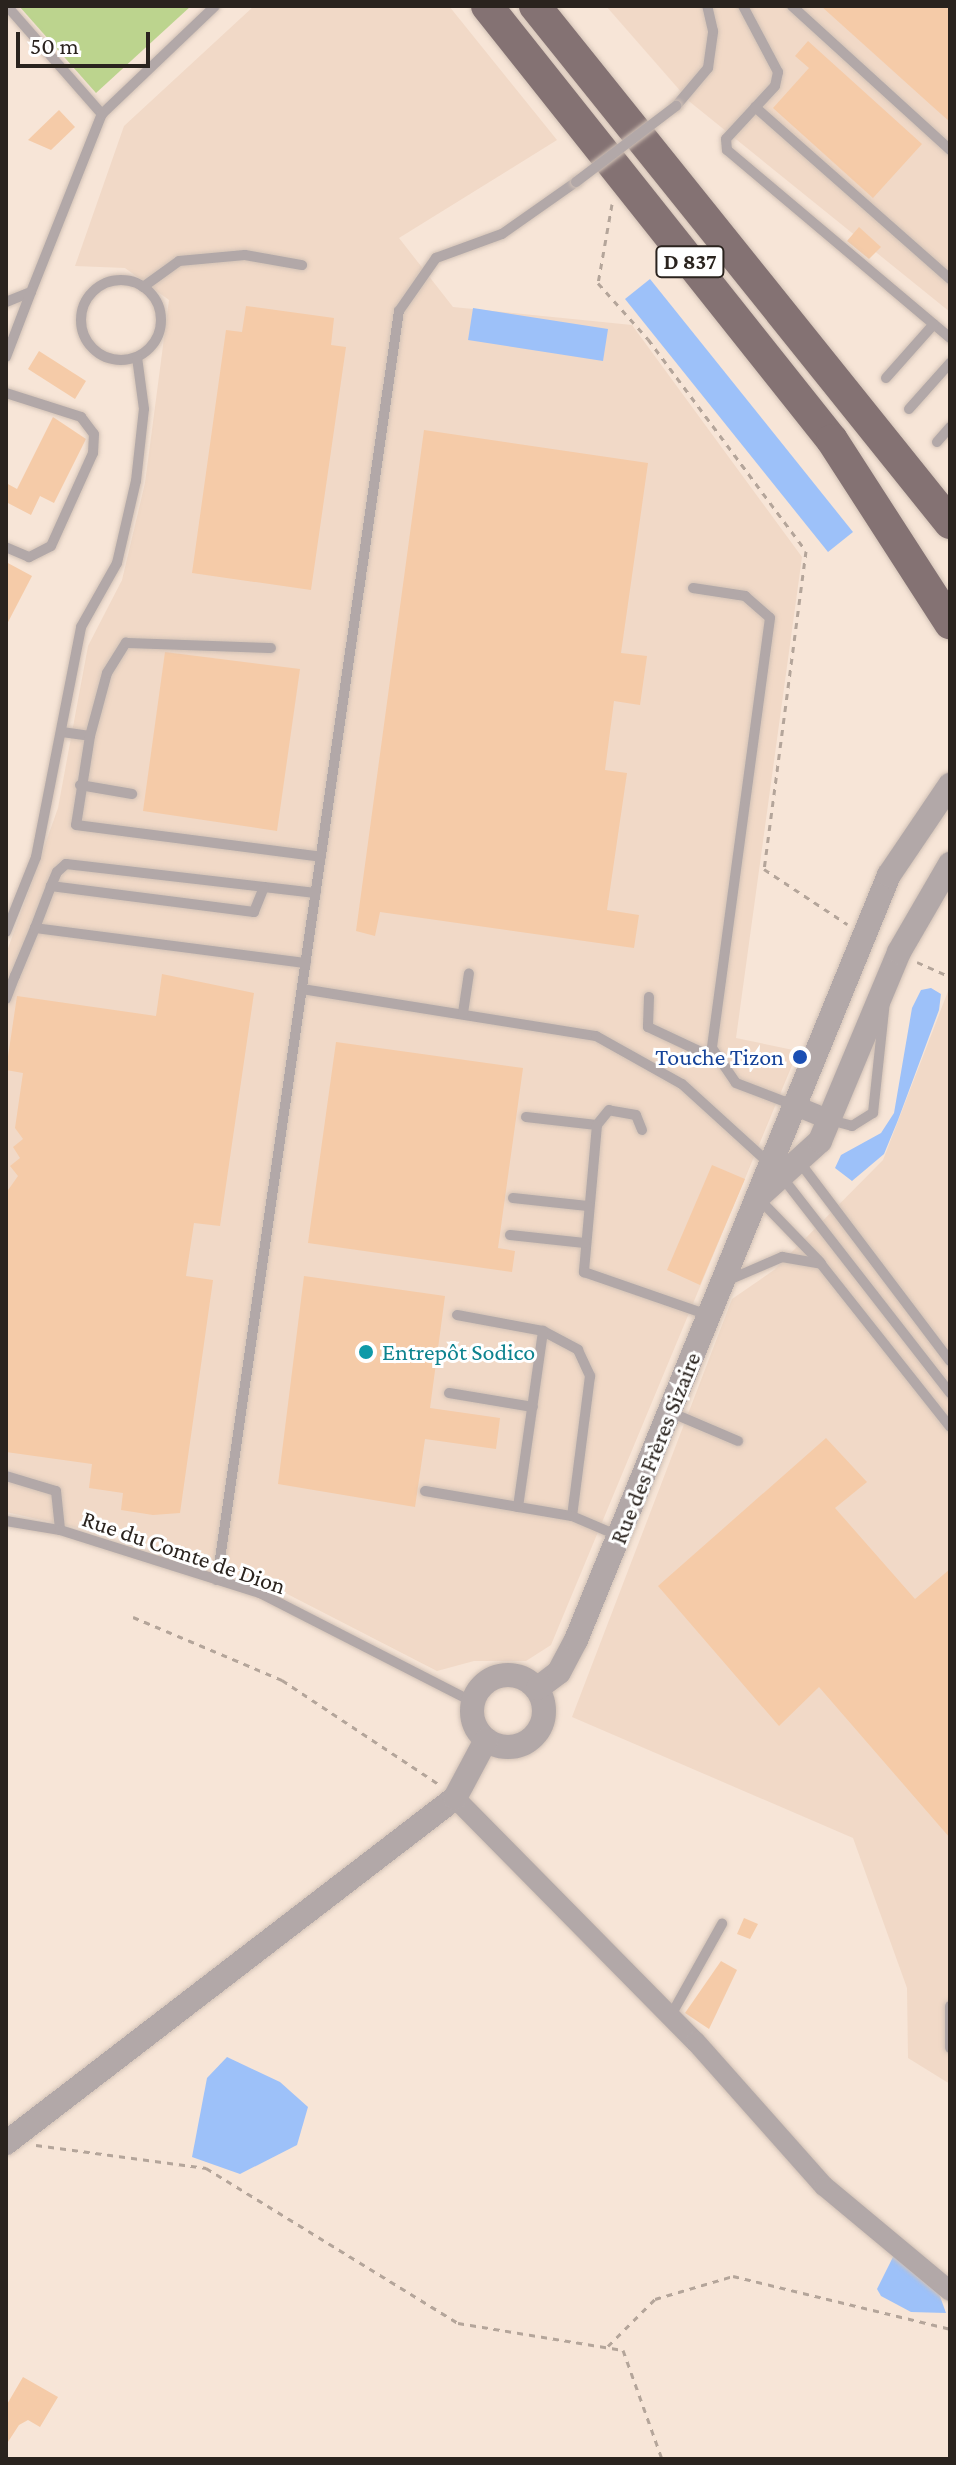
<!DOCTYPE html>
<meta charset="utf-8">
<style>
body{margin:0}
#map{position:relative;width:956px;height:2465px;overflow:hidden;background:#f7e5d7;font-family:"Crimson Pro",serif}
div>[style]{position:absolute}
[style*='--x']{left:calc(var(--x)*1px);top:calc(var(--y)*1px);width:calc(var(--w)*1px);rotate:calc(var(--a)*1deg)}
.built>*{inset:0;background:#f1d9c7}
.green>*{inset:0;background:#bcd48e}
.water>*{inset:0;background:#9dc1f9}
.building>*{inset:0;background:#f5cba8}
.path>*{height:3px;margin-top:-1.5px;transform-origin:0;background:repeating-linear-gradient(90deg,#b4a59a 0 6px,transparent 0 12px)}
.roads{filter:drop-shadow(0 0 2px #d2c2b6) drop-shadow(0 0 2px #d2c2b6)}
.service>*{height:10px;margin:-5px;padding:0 5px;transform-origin:5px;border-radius:5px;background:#b2a8a8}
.service>.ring{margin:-5px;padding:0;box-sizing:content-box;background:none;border:10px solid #b2a8a8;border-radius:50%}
.minor>*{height:20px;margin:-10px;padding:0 10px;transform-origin:10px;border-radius:10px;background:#b2a8a8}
.tertiary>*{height:24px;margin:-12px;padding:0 12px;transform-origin:12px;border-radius:12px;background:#b2a8a8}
.tertiary>.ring{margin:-12px;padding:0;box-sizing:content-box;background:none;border:24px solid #b2a8a8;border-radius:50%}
.primary>*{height:32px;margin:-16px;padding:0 16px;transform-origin:16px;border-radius:16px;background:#847273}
.bridges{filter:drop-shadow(0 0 2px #d2c2b6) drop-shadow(0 0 2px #d2c2b6)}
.service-bridge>*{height:10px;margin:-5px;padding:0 5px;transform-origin:5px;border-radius:5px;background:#b2a8a8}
.dots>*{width:22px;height:22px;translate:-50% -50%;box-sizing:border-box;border:4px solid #fff;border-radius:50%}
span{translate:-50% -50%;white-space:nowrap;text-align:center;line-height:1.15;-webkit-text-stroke:6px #fff;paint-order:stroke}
.shield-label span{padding:2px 6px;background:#fff;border:2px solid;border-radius:6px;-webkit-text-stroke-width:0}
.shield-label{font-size:22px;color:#2a231e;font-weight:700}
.transit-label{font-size:24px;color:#164399}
.right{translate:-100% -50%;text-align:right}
.culture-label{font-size:24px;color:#0d838f}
.left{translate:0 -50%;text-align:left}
.street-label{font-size:24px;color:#2a231e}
.frame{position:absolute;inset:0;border:8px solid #2a231e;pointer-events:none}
.scale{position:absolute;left:16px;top:32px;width:134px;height:36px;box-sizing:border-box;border:4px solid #2a231e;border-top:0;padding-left:10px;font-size:24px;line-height:28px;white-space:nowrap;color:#2a231e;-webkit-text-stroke:6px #fff;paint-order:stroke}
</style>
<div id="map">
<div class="built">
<div style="clip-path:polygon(254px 6px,449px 6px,557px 140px,399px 238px,453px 307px,632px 325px,802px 557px,736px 1038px,798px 1051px,551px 1645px,526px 1661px,474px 1661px,437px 1671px,266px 1583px,123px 1538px,6px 1512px,6px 954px,58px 808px,88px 646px,122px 580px,145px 483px,169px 300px,125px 268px,75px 266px,124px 126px)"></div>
<div style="clip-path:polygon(606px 6px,950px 6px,950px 312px,690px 102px)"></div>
<div style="clip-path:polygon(950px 986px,950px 2084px,908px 2058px,907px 1988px,853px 1838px,572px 1717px,732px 1299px,774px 1270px,883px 1160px)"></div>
</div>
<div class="green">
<div style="clip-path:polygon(19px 6px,191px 6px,96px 93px)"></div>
</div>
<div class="water">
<div style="clip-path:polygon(650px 279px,853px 532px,828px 552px,625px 299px)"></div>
<div style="clip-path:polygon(473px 308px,608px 329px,603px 361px,468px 340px)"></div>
<div style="clip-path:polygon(931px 988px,941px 994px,939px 1010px,898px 1120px,884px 1154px,852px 1181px,835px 1168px,841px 1155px,881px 1133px,894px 1113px,912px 1008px,921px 990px)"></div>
<div style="clip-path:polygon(227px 2057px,280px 2082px,308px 2107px,297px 2145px,240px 2174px,192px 2157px,207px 2078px)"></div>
<div style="clip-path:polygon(894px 2255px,937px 2288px,946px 2313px,911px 2312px,881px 2296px,877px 2289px)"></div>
</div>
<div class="building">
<div style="clip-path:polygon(821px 6px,950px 6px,950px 122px,932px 106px)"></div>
<div style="clip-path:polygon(808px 41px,922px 144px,873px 198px,773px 108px,809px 68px,795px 56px)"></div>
<div style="clip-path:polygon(59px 110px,75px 127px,51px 150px,28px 140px)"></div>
<div style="clip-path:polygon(859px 227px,881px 247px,869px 259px,847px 241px)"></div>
<div style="clip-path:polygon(246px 306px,334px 318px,331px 345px,346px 347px,311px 590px,192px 573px,226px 330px,242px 332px)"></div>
<div style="clip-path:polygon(39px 351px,86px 381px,75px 399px,28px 369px)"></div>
<div style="clip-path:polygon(53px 417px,86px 439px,54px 503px,40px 496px,31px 515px,6px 502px,6px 483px,17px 489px)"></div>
<div style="clip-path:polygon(424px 430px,648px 463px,621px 653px,647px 656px,640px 705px,614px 701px,605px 770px,627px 773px,607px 910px,639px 915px,634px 948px,380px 912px,375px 936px,356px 931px)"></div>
<div style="clip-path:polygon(6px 562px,32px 576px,6px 626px)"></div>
<div style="clip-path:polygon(165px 652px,300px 669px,277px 831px,143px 811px)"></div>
<div style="clip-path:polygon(162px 974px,254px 993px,220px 1226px,194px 1223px,186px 1276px,213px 1280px,180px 1513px,153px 1515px,121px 1510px,123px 1493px,89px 1488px,92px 1464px,6px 1452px,6px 1193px,18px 1176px,10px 1166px,20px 1158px,13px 1147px,23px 1139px,15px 1128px,23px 1073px,6px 1070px,17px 996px,156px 1016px)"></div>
<div style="clip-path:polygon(336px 1042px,523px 1068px,498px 1248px,515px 1251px,512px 1272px,308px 1243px)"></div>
<div style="clip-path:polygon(712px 1165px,745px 1179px,700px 1285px,667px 1270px)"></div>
<div style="clip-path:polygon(304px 1276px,445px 1296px,430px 1408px,500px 1418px,496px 1449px,425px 1439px,415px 1507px,278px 1484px)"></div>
<div style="clip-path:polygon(826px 1438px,867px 1482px,835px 1508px,915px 1599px,950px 1569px,950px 1838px,819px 1687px,779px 1726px,658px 1586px)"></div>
<div style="clip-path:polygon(744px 1918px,758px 1924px,750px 1939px,737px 1934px)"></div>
<div style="clip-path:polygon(721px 1961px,737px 1970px,709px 2029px,685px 2013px)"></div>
<div style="clip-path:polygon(23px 2377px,58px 2397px,40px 2427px,28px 2420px,19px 2425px,6px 2445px,6px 2406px)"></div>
</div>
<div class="path">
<div style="--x:612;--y:204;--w:80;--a:100"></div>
<div style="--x:598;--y:283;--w:75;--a:48.2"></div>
<div style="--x:648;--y:339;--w:264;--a:53.3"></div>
<div style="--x:806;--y:551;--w:321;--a:97.5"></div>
<div style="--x:764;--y:869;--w:100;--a:33.5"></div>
<div style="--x:917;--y:962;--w:36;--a:24"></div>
<div style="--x:133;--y:1617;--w:162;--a:22.9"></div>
<div style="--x:282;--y:1680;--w:190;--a:33.6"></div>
<div style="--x:36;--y:2145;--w:172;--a:7.7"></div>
<div style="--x:206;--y:2168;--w:296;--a:31.6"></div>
<div style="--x:458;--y:2323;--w:167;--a:9.3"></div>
<div style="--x:623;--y:2350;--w:116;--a:70.3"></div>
<div style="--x:608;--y:2346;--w:66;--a:-45"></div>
<div style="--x:655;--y:2299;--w:81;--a:-16.4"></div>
<div style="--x:733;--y:2276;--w:223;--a:13.7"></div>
</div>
<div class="roads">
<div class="service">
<div style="--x:7;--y:6;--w:144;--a:48.7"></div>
<div style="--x:743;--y:6;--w:75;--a:62.1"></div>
<div style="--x:778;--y:72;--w:14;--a:102"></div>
<div style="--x:775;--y:86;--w:72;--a:132.8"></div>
<div style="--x:726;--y:139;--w:11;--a:85"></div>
<div style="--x:727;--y:150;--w:292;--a:40.1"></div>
<div style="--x:792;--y:6;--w:214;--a:42.3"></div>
<div style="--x:676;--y:106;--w:50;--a:-49.9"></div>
<div style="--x:708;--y:68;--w:37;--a:-82"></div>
<div style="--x:713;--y:31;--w:26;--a:-103"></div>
<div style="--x:755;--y:107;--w:260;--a:41.4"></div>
<div class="ring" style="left:81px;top:280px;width:70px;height:70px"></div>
<div style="--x:143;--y:287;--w:44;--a:-35.8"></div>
<div style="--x:179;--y:261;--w:66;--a:-5.2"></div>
<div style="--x:245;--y:255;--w:58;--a:10"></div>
<div style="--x:6;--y:302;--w:27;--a:-22"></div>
<div style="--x:31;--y:292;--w:192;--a:-68.3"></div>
<div style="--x:102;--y:114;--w:156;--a:-43.7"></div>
<div style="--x:6;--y:357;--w:70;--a:-69"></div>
<div style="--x:886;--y:378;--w:72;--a:-48.4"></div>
<div style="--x:6;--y:393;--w:79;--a:17.7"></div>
<div style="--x:81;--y:417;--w:21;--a:53"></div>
<div style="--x:94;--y:434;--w:19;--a:93"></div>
<div style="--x:93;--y:453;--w:102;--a:114.3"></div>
<div style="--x:51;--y:546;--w:25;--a:153"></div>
<div style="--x:29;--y:557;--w:25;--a:-157"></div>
<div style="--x:909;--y:409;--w:62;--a:-48.3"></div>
<div style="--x:937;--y:442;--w:20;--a:-49"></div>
<div style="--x:693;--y:588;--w:53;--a:8.7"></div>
<div style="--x:745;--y:596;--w:33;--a:41"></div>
<div style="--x:770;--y:618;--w:434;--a:97.7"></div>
<div style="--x:712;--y:1048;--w:42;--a:55.6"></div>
<div style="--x:736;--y:1083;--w:59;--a:20.9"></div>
<div style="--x:62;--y:732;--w:28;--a:8"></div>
<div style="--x:90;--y:736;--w:65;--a:-74.9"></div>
<div style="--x:107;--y:673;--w:36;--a:-58"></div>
<div style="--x:126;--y:643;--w:145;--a:2"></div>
<div style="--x:90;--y:736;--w:90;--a:98.9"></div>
<div style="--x:76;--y:825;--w:247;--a:7.4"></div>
<div style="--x:80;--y:785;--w:53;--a:9.8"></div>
<div style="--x:264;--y:887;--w:52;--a:6.6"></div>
<div style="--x:35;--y:928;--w:273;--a:7.4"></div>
<div style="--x:6;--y:932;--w:81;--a:-68.2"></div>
<div style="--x:36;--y:857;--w:234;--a:-78.9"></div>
<div style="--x:81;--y:627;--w:73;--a:-60.6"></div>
<div style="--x:117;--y:563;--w:84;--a:-77"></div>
<div style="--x:136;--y:481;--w:72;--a:-83.7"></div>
<div style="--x:144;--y:409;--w:52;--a:-97.7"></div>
<div style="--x:302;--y:989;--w:298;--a:9.1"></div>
<div style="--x:596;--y:1036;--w:98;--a:29.2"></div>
<div style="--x:682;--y:1084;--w:120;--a:42.3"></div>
<div style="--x:649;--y:997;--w:30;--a:92"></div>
<div style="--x:648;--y:1027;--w:73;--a:25.2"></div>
<div style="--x:6;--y:999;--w:25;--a:-69"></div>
<div style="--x:15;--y:976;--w:52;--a:-67.4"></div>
<div style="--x:35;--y:928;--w:45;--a:-69.1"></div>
<div style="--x:51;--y:886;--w:15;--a:-67"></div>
<div style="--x:57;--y:872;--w:12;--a:-42"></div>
<div style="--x:66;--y:864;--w:199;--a:6.6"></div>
<div style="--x:264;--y:887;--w:27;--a:112"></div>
<div style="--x:254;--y:912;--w:205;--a:-172.7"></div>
<div style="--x:463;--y:1013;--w:40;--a:-81.5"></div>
<div style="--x:526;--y:1117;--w:71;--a:6.4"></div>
<div style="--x:830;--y:1120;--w:23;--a:15"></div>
<div style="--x:852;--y:1126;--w:25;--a:-32"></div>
<div style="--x:873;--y:1113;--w:113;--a:-83.9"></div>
<div style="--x:642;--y:1130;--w:16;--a:-112"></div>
<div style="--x:636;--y:1115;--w:27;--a:-170"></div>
<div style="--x:609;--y:1110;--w:19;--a:129"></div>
<div style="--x:597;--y:1125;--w:148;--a:95.1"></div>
<div style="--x:584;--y:1272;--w:131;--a:19.1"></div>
<div style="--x:801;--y:1164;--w:247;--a:52.9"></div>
<div style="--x:782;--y:1177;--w:274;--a:52.1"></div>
<div style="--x:513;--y:1198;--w:75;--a:6.1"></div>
<div style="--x:759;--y:1199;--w:88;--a:45.9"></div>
<div style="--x:510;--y:1235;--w:75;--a:6.1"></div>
<div style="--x:731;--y:1279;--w:56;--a:-23.3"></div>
<div style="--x:782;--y:1257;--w:40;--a:10"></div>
<div style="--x:821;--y:1264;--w:208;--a:51.6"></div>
<div style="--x:457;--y:1315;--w:87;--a:10.5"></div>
<div style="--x:543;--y:1331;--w:40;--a:28"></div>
<div style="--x:578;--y:1350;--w:29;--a:65"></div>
<div style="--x:590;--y:1376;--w:141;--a:97.3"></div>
<div style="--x:449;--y:1393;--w:85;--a:9.5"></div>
<div style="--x:670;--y:1412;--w:74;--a:23.1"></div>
<div style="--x:6;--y:1476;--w:52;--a:16.7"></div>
<div style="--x:56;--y:1491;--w:39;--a:84"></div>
<div style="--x:425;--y:1491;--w:149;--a:9.7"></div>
<div style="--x:572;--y:1516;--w:51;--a:23.1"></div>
<div style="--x:518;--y:1507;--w:178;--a:-81.9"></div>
<div style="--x:6;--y:1521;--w:55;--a:9.5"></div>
<div style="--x:60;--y:1530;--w:210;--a:17.5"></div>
<div style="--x:260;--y:1593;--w:239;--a:27.1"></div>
<div style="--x:217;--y:1580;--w:1282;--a:-81.84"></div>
<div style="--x:399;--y:311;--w:65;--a:-55.1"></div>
<div style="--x:436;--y:258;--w:70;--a:-20"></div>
<div style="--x:502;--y:234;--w:90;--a:-35.1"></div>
<div style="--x:950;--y:2006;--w:42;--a:90"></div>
<div style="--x:670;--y:2017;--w:107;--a:-60.8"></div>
</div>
<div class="minor">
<div style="--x:791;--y:1104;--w:42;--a:22.3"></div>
<div style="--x:455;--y:1798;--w:343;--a:45.4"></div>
<div style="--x:696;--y:2042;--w:193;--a:48.4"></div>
<div style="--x:824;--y:2186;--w:164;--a:39.8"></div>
</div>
<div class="tertiary">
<div style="--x:757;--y:1198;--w:85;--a:-42.1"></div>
<div style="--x:820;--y:1141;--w:205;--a:-67.3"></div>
<div style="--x:899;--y:952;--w:102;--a:-59.9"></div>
<div class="ring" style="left:472px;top:1675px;width:48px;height:48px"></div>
<div style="--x:538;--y:1688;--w:26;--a:-37"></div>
<div style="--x:559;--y:1672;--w:36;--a:-62"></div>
<div style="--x:576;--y:1640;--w:827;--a:-67.75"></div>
<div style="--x:889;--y:875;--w:109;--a:-55.9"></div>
<div style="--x:6;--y:2143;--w:566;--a:-37.54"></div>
<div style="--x:455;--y:1798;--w:66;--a:-61.9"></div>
</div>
<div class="primary">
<div style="--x:487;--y:6;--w:554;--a:51.52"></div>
<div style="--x:832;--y:440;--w:218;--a:57.2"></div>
<div style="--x:535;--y:6;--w:663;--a:51.25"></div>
</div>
</div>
<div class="bridges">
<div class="service-bridge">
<div style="--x:576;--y:182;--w:126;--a:-37.2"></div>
</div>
</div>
<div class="dots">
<div style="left:800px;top:1057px;background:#1a4fb4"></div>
<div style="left:366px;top:1352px;background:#0f9aa8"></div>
</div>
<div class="shield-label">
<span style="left:690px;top:262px">D 837</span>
</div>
<div class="transit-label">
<span class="right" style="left:784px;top:1057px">Touche Tizon</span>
</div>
<div class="culture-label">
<span class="left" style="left:382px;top:1352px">Entrepôt Sodico</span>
</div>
<div class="street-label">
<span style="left:655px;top:1448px;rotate:-68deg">Rue des Frères Sizaire</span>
<span style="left:184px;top:1552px;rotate:19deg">Rue du Comte de Dion</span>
</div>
<div class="frame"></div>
<div class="scale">50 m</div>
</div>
